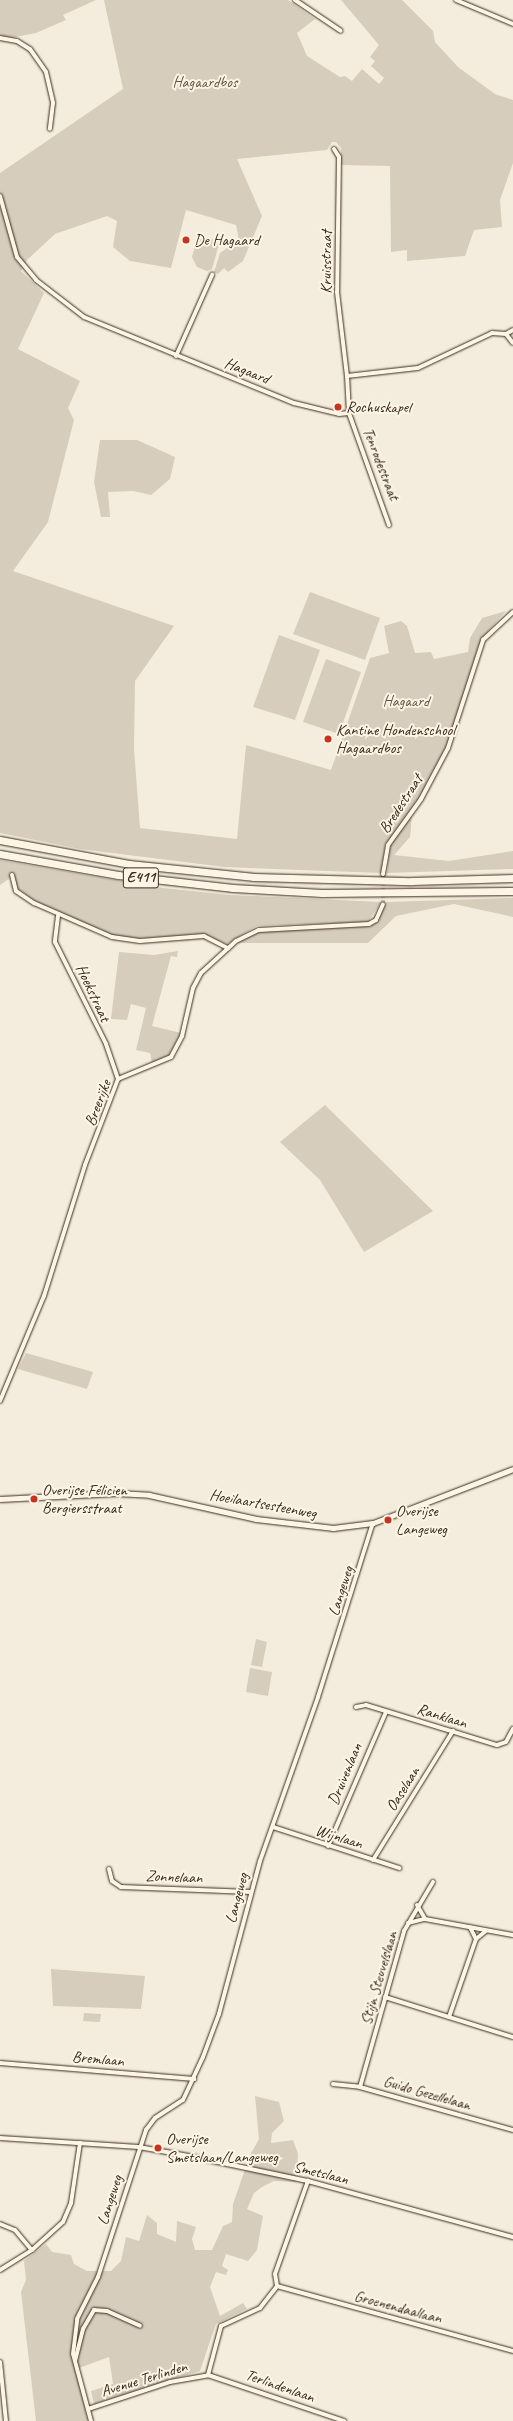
<!DOCTYPE html>
<meta charset="utf-8">
<style>
body{margin:0}
#map{position:relative;width:513px;height:2421px;overflow:hidden;background:#f4eddd;font-family:Caveat,sans-serif}
div>[style]{position:absolute}
[style*='--x']{left:calc(var(--x)*1px);top:calc(var(--y)*1px);width:calc(var(--w)*1px);rotate:calc(var(--a)*1deg)}
.green>*{inset:0;background:#d6cdbd}
.minor-tunnel>*{height:4px;margin-top:-2px;transform-origin:0;background:repeating-linear-gradient(90deg,#cfc6b7 0 4px,transparent 0 6px)}
.roads{filter:drop-shadow(0 0 1px #3b2a1e) drop-shadow(0 0 1px #3b2a1e)}
.minor>*{height:4px;margin:-2px;padding:0 2px;transform-origin:2px;border-radius:2px;background:#fcf5e5}
.tertiary>*{height:5px;margin:-2.5px;padding:0 2.5px;transform-origin:2.5px;border-radius:2.5px;background:#fcf5e5}
.motorway>*{height:7px;margin:-3.5px;padding:0 3.5px;transform-origin:3.5px;border-radius:3.5px;background:#fcf5e5}
.dots>*{width:11px;height:11px;translate:-50% -50%;box-sizing:border-box;border:2px solid #fcf5e5;border-radius:50%}
span{translate:-50% -50%;white-space:nowrap;text-align:center;line-height:1.15;-webkit-text-stroke:4px #fcf5e5;paint-order:stroke}
.shield-label span{padding:1px 3px;background:#fcf5e5;border:1px solid;border-radius:3px;-webkit-text-stroke-width:0}
.shield-label{font-size:15px;color:#3b2a1e;font-weight:700}
.park-label{font-size:16px;color:#625346}
.poi-label{font-size:16px;color:#3b2a1e}
.left{translate:0 -50%;text-align:left}
.street-label{font-size:16px;color:#3b2a1e}
</style>
<div id="map">
<div class="green">
<div style="clip-path:polygon(0 0,96px 0,63px 15px,66px 20px,36px 33px,0 40px)"></div>
<div style="clip-path:polygon(104px 0,288px 0,315px 19px,297px 33px,307px 56px,340px 77px,345px 76px,352px 81px,362px 69px,379px 84px,384px 78px,371px 66px,375px 61px,370px 57px,379px 45px,341px 0,402px 0,433px 31px,435px 42px,458px 67px,495px 94px,513px 100px,513px 163px,500px 200px,502px 227px,474px 230px,465px 256px,407px 261px,407px 250px,391px 252px,390px 166px,341px 165px,341px 148px,336px 142px,332px 142px,327px 150px,237px 159px,262px 216px,243px 261px,228px 272px,224px 268px,218px 274px,214px 272px,220px 253px,239px 240px,236px 225px,186px 210px,171px 268px,130px 261px,113px 247px,117px 221px,107px 216px,55px 234px,27px 260px,21px 271px,44px 293px,18px 349px,80px 381px,68px 408px,74px 420px,48px 522px,13px 571px,174px 626px,135px 681px,134px 749px,140px 828px,237px 839px,246px 745px,331px 770px,370px 658px,389px 653px,384px 626px,401px 621px,407px 626px,415px 653px,431px 652px,434px 659px,468px 652px,470px 638px,482px 618px,506px 611px,481px 639px,471px 680px,446px 747px,420px 799px,385px 846px,381px 873px,224px 867px,80px 849px,0 833px,0 173px,123px 89px)"></div>
<div style="clip-path:polygon(198px 235px,220px 241px,212px 269px,207px 271px,197px 267px,192px 257px)"></div>
<div style="clip-path:polygon(100px 440px,137px 440px,175px 457px,170px 479px,151px 495px,133px 491px,108px 492px,110px 517px,101px 517px,94px 482px)"></div>
<div style="clip-path:polygon(310px 592px,380px 618px,365px 660px,293px 634px)"></div>
<div style="clip-path:polygon(279px 635px,320px 650px,295px 720px,253px 707px)"></div>
<div style="clip-path:polygon(326px 659px,361px 672px,339px 734px,303px 722px)"></div>
<div style="clip-path:polygon(412px 816px,410px 837px,394px 855px,449px 861px,513px 851px,513px 869px,387px 873px,390px 845px)"></div>
<div style="clip-path:polygon(0 860px,163px 888px,230px 895px,381px 902px,368px 922px,256px 926px,227px 944px,201px 934px,138px 939px,111px 935px,42px 906px,17px 888px,13px 876px,0 885px)"></div>
<div style="clip-path:polygon(513px 898px,513px 917px,454px 904px,396px 916px,368px 943px,237px 943px,252px 934px,268px 931px,377px 923px,386px 902px)"></div>
<div style="clip-path:polygon(178px 951px,177px 957px,171px 956px,152px 1026px,181px 1033px,168px 1057px,152px 1063px,150px 1053px,136px 1050px,146px 1008px,131px 1004px,127px 1020px,111px 1019px,119px 952px,154px 955px)"></div>
<div style="clip-path:polygon(325px 1105px,433px 1211px,364px 1252px,320px 1180px,280px 1142px)"></div>
<div style="clip-path:polygon(26px 1353px,93px 1372px,87px 1389px,18px 1369px)"></div>
<div style="clip-path:polygon(256px 1639px,267px 1642px,262px 1667px,251px 1665px)"></div>
<div style="clip-path:polygon(250px 1668px,272px 1672px,268px 1696px,246px 1692px)"></div>
<div style="clip-path:polygon(51px 1969px,145px 1976px,141px 2009px,53px 2006px)"></div>
<div style="clip-path:polygon(84px 2013px,101px 2014px,100px 2022px,83px 2021px)"></div>
<div style="clip-path:polygon(255px 2096px,279px 2102px,284px 2121px,272px 2133px,271px 2143px,293px 2140px,298px 2154px,296px 2182px,274px 2181px,262px 2187px,254px 2193px,247px 2209px,263px 2216px,257px 2250px,248px 2261px,226px 2254px,222px 2266px,228px 2270px,226px 2275px,216px 2272px,210px 2287px,220px 2316px,243px 2303px,247px 2309px,216px 2324px,200px 2371px,94px 2404px,91px 2391px,113px 2384px,109px 2357px,79px 2368px,88px 2421px,36px 2421px,21px 2292px,26px 2280px,24px 2261px,46px 2244px,52px 2252px,71px 2255px,74px 2264px,87px 2271px,111px 2271px,121px 2261px,126px 2237px,139px 2241px,147px 2215px,157px 2223px,157px 2234px,176px 2242px,177px 2221px,196px 2227px,192px 2239px,195px 2250px,212px 2250px,223px 2226px,232px 2222px,233px 2204px,250px 2155px,259px 2139px)"></div>
</div>
<div class="minor-tunnel">
<div style="--x:383;--y:904;--w:30;--a:-90"></div>
</div>
<div class="roads">
<div class="minor">
<div style="--x:295;--y:0;--w:55;--a:34"></div>
<div style="--x:456;--y:0;--w:62;--a:22.8"></div>
<div style="--x:0;--y:38;--w:17;--a:10"></div>
<div style="--x:17;--y:41;--w:15;--a:32"></div>
<div style="--x:30;--y:49;--w:28;--a:55"></div>
<div style="--x:46;--y:72;--w:32;--a:77"></div>
<div style="--x:53;--y:103;--w:26;--a:97"></div>
<div style="--x:334;--y:149;--w:9;--a:58"></div>
<div style="--x:339;--y:157;--w:135;--a:90.8"></div>
<div style="--x:337;--y:292;--w:85;--a:83.2"></div>
<div style="--x:0;--y:196;--w:63;--a:74.4"></div>
<div style="--x:17;--y:257;--w:30;--a:50"></div>
<div style="--x:36;--y:280;--w:61;--a:37.6"></div>
<div style="--x:84;--y:317;--w:227;--a:22.3"></div>
<div style="--x:294;--y:403;--w:46;--a:13.7"></div>
<div style="--x:339;--y:414;--w:10;--a:-6"></div>
<div style="--x:506;--y:334;--w:8;--a:-30"></div>
<div style="--x:176;--y:356;--w:89;--a:-66"></div>
<div style="--x:389;--y:525;--w:119;--a:-109.7"></div>
<div style="--x:349;--y:413;--w:37;--a:-93"></div>
<div style="--x:347;--y:376;--w:71;--a:-6.4"></div>
<div style="--x:418;--y:368;--w:82;--a:-25.3"></div>
<div style="--x:492;--y:333;--w:14;--a:4"></div>
<div style="--x:506;--y:334;--w:11;--a:52"></div>
<div style="--x:383;--y:874;--w:29;--a:-80"></div>
<div style="--x:388;--y:845;--w:57;--a:-54.3"></div>
<div style="--x:421;--y:799;--w:58;--a:-62.1"></div>
<div style="--x:448;--y:748;--w:114;--a:-72"></div>
<div style="--x:483;--y:640;--w:41;--a:-43"></div>
<div style="--x:12;--y:875;--w:16;--a:76"></div>
<div style="--x:16;--y:891;--w:22;--a:34"></div>
<div style="--x:34;--y:903;--w:85;--a:23.6"></div>
<div style="--x:112;--y:937;--w:28;--a:8"></div>
<div style="--x:140;--y:941;--w:64;--a:-4.5"></div>
<div style="--x:204;--y:936;--w:27;--a:27"></div>
<div style="--x:58;--y:916;--w:26;--a:97"></div>
<div style="--x:55;--y:942;--w:114;--a:63.4"></div>
<div style="--x:106;--y:1044;--w:37;--a:71"></div>
<div style="--x:0;--y:1401;--w:114;--a:-67.3"></div>
<div style="--x:44;--y:1296;--w:137;--a:-72.6"></div>
<div style="--x:85;--y:1165;--w:92;--a:-69"></div>
<div style="--x:118;--y:1079;--w:57;--a:-22.5"></div>
<div style="--x:171;--y:1057;--w:24;--a:-62"></div>
<div style="--x:182;--y:1036;--w:49;--a:-77.1"></div>
<div style="--x:193;--y:988;--w:17;--a:-62"></div>
<div style="--x:201;--y:973;--w:47;--a:-42.4"></div>
<div style="--x:236;--y:941;--w:25;--a:-26"></div>
<div style="--x:259;--y:930;--w:110;--a:-3.1"></div>
<div style="--x:369;--y:924;--w:8;--a:-30"></div>
<div style="--x:376;--y:920;--w:17;--a:-66"></div>
<div style="--x:356;--y:1707;--w:10;--a:-11"></div>
<div style="--x:366;--y:1705;--w:137;--a:17"></div>
<div style="--x:497;--y:1745;--w:9;--a:-18"></div>
<div style="--x:506;--y:1742;--w:15;--a:-62"></div>
<div style="--x:273;--y:1827;--w:133;--a:18"></div>
<div style="--x:328;--y:1846;--w:146;--a:-66.6"></div>
<div style="--x:373;--y:1860;--w:152;--a:-58.2"></div>
<div style="--x:109;--y:1869;--w:12;--a:76"></div>
<div style="--x:112;--y:1881;--w:11;--a:34"></div>
<div style="--x:121;--y:1887;--w:130;--a:2.2"></div>
<div style="--x:417;--y:1905;--w:16;--a:60"></div>
<div style="--x:425;--y:1919;--w:89;--a:10.3"></div>
<div style="--x:408;--y:1923;--w:16;--a:-14"></div>
<div style="--x:476;--y:1939;--w:13;--a:-39"></div>
<div style="--x:385;--y:1997;--w:134;--a:17.4"></div>
<div style="--x:449;--y:2017;--w:83;--a:-70.9"></div>
<div style="--x:476;--y:1939;--w:13;--a:-117"></div>
<div style="--x:0;--y:2063;--w:195;--a:4.7"></div>
<div style="--x:333;--y:2084;--w:27;--a:6"></div>
<div style="--x:360;--y:2087;--w:159;--a:15.7"></div>
<div style="--x:360;--y:2087;--w:162;--a:-74.2"></div>
<div style="--x:404;--y:1931;--w:57;--a:-59.4"></div>
<div style="--x:0;--y:2138;--w:139;--a:3.7"></div>
<div style="--x:139;--y:2147;--w:56;--a:10.3"></div>
<div style="--x:194;--y:2157;--w:116;--a:11.9"></div>
<div style="--x:308;--y:2181;--w:213;--a:15.3"></div>
<div style="--x:0;--y:2224;--w:16;--a:22"></div>
<div style="--x:15;--y:2230;--w:26;--a:50"></div>
<div style="--x:0;--y:2270;--w:38;--a:-32"></div>
<div style="--x:32;--y:2250;--w:42;--a:-42.1"></div>
<div style="--x:63;--y:2222;--w:21;--a:-67"></div>
<div style="--x:71;--y:2203;--w:61;--a:-81.5"></div>
<div style="--x:277;--y:2286;--w:245;--a:15.4"></div>
<div style="--x:75;--y:2361;--w:33;--a:-76"></div>
<div style="--x:83;--y:2329;--w:22;--a:-60"></div>
<div style="--x:94;--y:2310;--w:13;--a:4"></div>
<div style="--x:107;--y:2311;--w:36;--a:24"></div>
<div style="--x:0;--y:2362;--w:59;--a:84.2"></div>
<div style="--x:208;--y:2375;--w:51;--a:-75.1"></div>
<div style="--x:221;--y:2326;--w:43;--a:-24.8"></div>
<div style="--x:260;--y:2308;--w:28;--a:-52"></div>
<div style="--x:277;--y:2286;--w:12;--a:-99"></div>
<div style="--x:275;--y:2274;--w:99;--a:-70.5"></div>
<div style="--x:88;--y:2409;--w:86;--a:-18.2"></div>
<div style="--x:170;--y:2382;--w:39;--a:-10"></div>
<div style="--x:208;--y:2375;--w:144;--a:18.7"></div>
<div style="--x:91;--y:2421;--w:69;--a:-105"></div>
<div style="--x:73;--y:2354;--w:35;--a:-83"></div>
<div style="--x:77;--y:2319;--w:47;--a:-63.4"></div>
<div style="--x:98;--y:2277;--w:155;--a:-71.9"></div>
<div style="--x:146;--y:2130;--w:15;--a:-53"></div>
<div style="--x:155;--y:2118;--w:33;--a:-33"></div>
<div style="--x:183;--y:2100;--w:47;--a:-65.1"></div>
<div style="--x:203;--y:2057;--w:46;--a:-69.6"></div>
<div style="--x:219;--y:2014;--w:158;--a:-75"></div>
<div style="--x:260;--y:1861;--w:174;--a:-70.5"></div>
<div style="--x:318;--y:1697;--w:182;--a:-72.5"></div>
</div>
<div class="tertiary">
<div style="--x:0;--y:1499;--w:116;--a:-3"></div>
<div style="--x:116;--y:1493;--w:33;--a:3"></div>
<div style="--x:149;--y:1495;--w:110;--a:12.6"></div>
<div style="--x:256;--y:1519;--w:78;--a:6.7"></div>
<div style="--x:333;--y:1528;--w:40;--a:-7.1"></div>
<div style="--x:373;--y:1523;--w:150;--a:-21.1"></div>
</div>
<div class="motorway">
<div style="--x:0;--y:840;--w:131;--a:10.5"></div>
<div style="--x:129;--y:864;--w:126;--a:5.9"></div>
<div style="--x:254;--y:877;--w:158;--a:1.5"></div>
<div style="--x:412;--y:881;--w:101;--a:-1.7"></div>
<div style="--x:0;--y:854;--w:120;--a:10.1"></div>
<div style="--x:118;--y:875;--w:116;--a:6.4"></div>
<div style="--x:233;--y:888;--w:89;--a:3.2"></div>
<div style="--x:322;--y:893;--w:191;--a:-0.6"></div>
</div>
</div>
<div class="dots">
<div style="left:186px;top:240px;background:#c8321e"></div>
<div style="left:338px;top:407px;background:#c8321e"></div>
<div style="left:328px;top:739px;background:#c8321e"></div>
<div style="left:34px;top:1499px;background:#c8321e"></div>
<div style="left:388px;top:1520px;background:#c8321e"></div>
<div style="left:158px;top:2148px;background:#c8321e"></div>
</div>
<div class="shield-label">
<span style="left:141px;top:878px">E411</span>
</div>
<div class="park-label">
<span style="left:205px;top:82px">Hagaardbos</span>
<span style="left:406px;top:701px">Hagaard</span>
</div>
<div class="poi-label">
<span class="left" style="left:194px;top:240px">De Hagaard</span>
<span class="left" style="left:346px;top:407px">Rochuskapel</span>
<span class="left" style="left:336px;top:739px">Kantine Hondenschool<br>Hagaardbos</span>
<span class="left" style="left:42px;top:1499px">Overijse Félicien<br>Bergiersstraat</span>
<span class="left" style="left:396px;top:1520px">Overijse<br>Langeweg</span>
<span class="left" style="left:166px;top:2148px">Overijse<br>Smetslaan/Langeweg</span>
</div>
<div class="street-label">
<span style="left:326px;top:262px;rotate:-90deg">Kruisstraat</span>
<span style="left:247px;top:371px;rotate:22deg">Hagaard</span>
<span style="left:381px;top:464px;rotate:69deg">Tenrodestraat</span>
<span style="left:401px;top:804px;rotate:-57deg">Bredestraat</span>
<span style="left:93px;top:993px;rotate:65deg">Hoekstraat</span>
<span style="left:98px;top:1103px;rotate:-69deg">Breerijke</span>
<span style="left:263px;top:1504px;rotate:10deg">Hoeilaartsesteenweg</span>
<span style="left:341px;top:1591px;rotate:-72deg">Langeweg</span>
<span style="left:442px;top:1716px;rotate:17deg">Ranklaan</span>
<span style="left:345px;top:1774px;rotate:-67deg">Druivenlaan</span>
<span style="left:403px;top:1789px;rotate:-58deg">Oaselaan</span>
<span style="left:339px;top:1837px;rotate:17deg">Wijnlaan</span>
<span style="left:174px;top:1877px;rotate:2deg">Zonnelaan</span>
<span style="left:237px;top:1898px;rotate:-75deg">Langeweg</span>
<span style="left:379px;top:1978px;rotate:-74deg">Stijn Steuvelslaan</span>
<span style="left:98px;top:2059px;rotate:5deg">Bremlaan</span>
<span style="left:427px;top:2093px;rotate:16deg">Guido Gezellelaan</span>
<span style="left:321px;top:2173px;rotate:14deg">Smetslaan</span>
<span style="left:110px;top:2200px;rotate:-72deg">Langeweg</span>
<span style="left:398px;top:2307px;rotate:15deg">Groenendaallaan</span>
<span style="left:144px;top:2379px;rotate:-17deg">Avenue Terlinden</span>
<span style="left:280px;top:2386px;rotate:19deg">Terlindenlaan</span>
</div>
</div>
